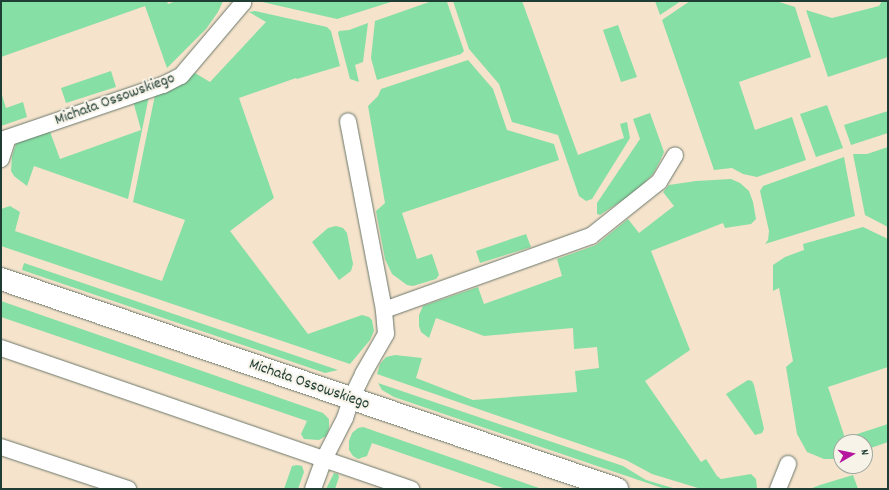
<!DOCTYPE html>
<meta charset="utf-8">
<style>
body{margin:0}
#map{position:relative;width:889px;height:490px;overflow:hidden;background:#f5e3cc;font-family:Dekko,sans-serif}
div>[style]{position:absolute}
[style*='--x']{left:calc(var(--x)*1px);top:calc(var(--y)*1px);width:calc(var(--w)*1px);rotate:calc(var(--a)*1deg)}
.green>*{inset:0;background:#86dfa5}
.roads{filter:drop-shadow(0 0 1px #6a7769) drop-shadow(0 0 1px #6a7769)}
.lane>*{height:16px;margin:-8px;padding:0 8px;transform-origin:8px;border-radius:8px;background:#fff}
.street>*{height:22px;margin:-11px;padding:0 11px;transform-origin:11px;border-radius:11px;background:#fff}
span{translate:-50% -50%;white-space:nowrap;text-align:center;line-height:1.15;-webkit-text-stroke:4px #f7f3e8;paint-order:stroke}
.street-label{font-size:16px;color:#1f3d34}
.frame{position:absolute;inset:0;border:2px solid #1f3d34;pointer-events:none}
.north{position:absolute;left:833px;top:434px;width:40px;height:40px;box-sizing:border-box;background:#f7f3e8;border:1px solid #a1aaa0;border-radius:50%;rotate:81deg;font-size:11px;font-weight:700;line-height:16px;text-align:center;color:#1f3d34}
.north::after{content:'';display:block;margin:auto;width:14px;height:18px;background:#b5179e;clip-path:polygon(50% 0,100% 100%,50% 72%,0 100%)}
</style>
<div id="map">
<div class="green">
<div style="clip-path:polygon(1px 1px,167px 1px,168px 4px,176px 1px,223px 1px,218px 12px,206px 29px,167px 68px,145px 6px,1px 57px)"></div>
<div style="clip-path:polygon(258px 1px,394px 1px,337px 19px)"></div>
<div style="clip-path:polygon(432px 1px,447px 2px,464px 51px,461px 54px,377px 80px,371px 58px,375px 21px)"></div>
<div style="clip-path:polygon(453px 1px,522px 1px,578px 155px,624px 138px,620px 124px,627px 122px,630px 138px,592px 199px,586px 201px,579px 196px,558px 135px,512px 122px,499px 84px,469px 49px)"></div>
<div style="clip-path:polygon(655px 1px,681px 1px,660px 15px)"></div>
<div style="clip-path:polygon(690px 1px,776px 1px,795px 7px,811px 57px,739px 82px,755px 130px,792px 117px,806px 160px,757px 177px,743px 174px,732px 168px,714px 170px,662px 20px)"></div>
<div style="clip-path:polygon(882px 1px,888px 1px,888px 57px,828px 77px,806px 10px,832px 18px,879px 6px)"></div>
<div style="clip-path:polygon(255px 11px,327px 27px,331px 31px,340px 66px,297px 79px,296px 78px,239px 98px,274px 198px,230px 231px,308px 334px,362px 315px,369px 317px,372px 320px,374px 331px,370px 340px,350px 364px,1px 246px,1px 209px,10px 206px,20px 212px,15px 231px,162px 281px,185px 220px,133px 202px,155px 95px,183px 83px,195px 73px,210px 82px,266px 22px,249px 12px)"></div>
<div style="clip-path:polygon(368px 23px,363px 62px,355px 65px,359px 82px,350px 79px,338px 33px,339px 31px,349px 30px)"></div>
<div style="clip-path:polygon(618px 25px,637px 77px,621px 82px,603px 30px)"></div>
<div style="clip-path:polygon(468px 60px,493px 89px,507px 130px,554px 144px,559px 160px,402px 213px,417px 259px,432px 254px,439px 275px,436px 279px,413px 286px,407px 285px,392px 274px,385px 259px,376px 211px,385px 203px,368px 106px,378px 96px,381px 89px)"></div>
<div style="clip-path:polygon(111px 71px,116px 87px,66px 103px,61px 88px)"></div>
<div style="clip-path:polygon(1px 92px,6px 108px,23px 102px,27px 117px,1px 126px)"></div>
<div style="clip-path:polygon(149px 96px,128px 199px,34px 166px,27px 186px,14px 176px,11px 171px,12px 156px,16px 144px,20px 139px,49px 129px,60px 159px,141px 130px,133px 101px)"></div>
<div style="clip-path:polygon(827px 105px,843px 148px,816px 157px,800px 114px)"></div>
<div style="clip-path:polygon(888px 111px,888px 133px,851px 145px,844px 125px)"></div>
<div style="clip-path:polygon(650px 113px,664px 152px,660px 161px,653px 174px,635px 192px,600px 215px,597px 214px,597px 203px,640px 139px,633px 119px)"></div>
<div style="clip-path:polygon(888px 147px,888px 227px,865px 215px,853px 154px,867px 154px)"></div>
<div style="clip-path:polygon(844px 157px,855px 216px,765px 244px,768px 240px,769px 231px,760px 191px,763px 186px)"></div>
<div style="clip-path:polygon(731px 179px,740px 183px,749px 191px,753px 202px,756px 219px,751px 224px,725px 228px,723px 223px,651px 251px,690px 350px,645px 381px,701px 462px,706px 459px,717px 476px,721px 479px,751px 474px,756px 479px,757px 489px,698px 488px,652px 474px,626px 460px,377px 374px,380px 364px,386px 357px,395px 355px,422px 358px,416px 378px,473px 400px,577px 392px,575px 371px,599px 368px,597px 347px,574px 349px,573px 328px,484px 336px,436px 318px,429px 338px,421px 332px,419px 326px,419px 315px,423px 306px,478px 287px,484px 304px,562px 276px,557px 259px,596px 245px,628px 219px,639px 233px,674px 206px,663px 192px,669px 185px,696px 181px)"></div>
<div style="clip-path:polygon(336px 226px,343px 228px,347px 233px,353px 264px,351px 271px,339px 280px,312px 242px,328px 228px)"></div>
<div style="clip-path:polygon(863px 227px,888px 239px,888px 367px,828px 387px,845px 438px,888px 424px,888px 442px,865px 450px,865px 442px,841px 442px,841px 459px,824px 459px,807px 452px,797px 434px,786px 367px,793px 361px,779px 288px,773px 291px,773px 265px,785px 257px,804px 250px,803px 244px)"></div>
<div style="clip-path:polygon(526px 234px,531px 247px,480px 263px,476px 251px)"></div>
<div style="clip-path:polygon(24px 263px,338px 370px,325px 373px,22px 270px)"></div>
<div style="clip-path:polygon(1px 301px,323px 413px,329px 419px,329px 429px,326px 436px,319px 440px,304px 439px,301px 434px,307px 421px,1px 317px)"></div>
<div style="clip-path:polygon(748px 380px,752px 381px,754px 385px,764px 429px,762px 433px,755px 435px,726px 394px)"></div>
<div style="clip-path:polygon(378px 383px,623px 466px,646px 480px,676px 489px,665px 489px,394px 397px,382px 390px)"></div>
<div style="clip-path:polygon(363px 427px,542px 489px,506px 489px,372px 443px,367px 456px,358px 459px,353px 456px,349px 450px,349px 441px,352px 433px,358px 428px)"></div>
<div style="clip-path:polygon(297px 465px,302px 466px,304px 472px,298px 489px,284px 489px,292px 466px)"></div>
<div style="clip-path:polygon(334px 473px,338px 474px,339px 477px,335px 489px,326px 489px)"></div>
<div style="clip-path:polygon(853px 475px,858px 489px,810px 489px,820px 485px)"></div>
</div>
<div class="roads">
<div class="lane">
<div style="--x:1;--y:140;--w:171;--a:-18.8"></div>
<div style="--x:163;--y:85;--w:20;--a:-27"></div>
<div style="--x:181;--y:76;--w:96;--a:-49.7"></div>
<div style="--x:243;--y:3;--w:2;--a:-117"></div>
<div style="--x:1;--y:159;--w:22;--a:-72"></div>
<div style="--x:384;--y:310;--w:220;--a:-19.7"></div>
<div style="--x:591;--y:236;--w:87;--a:-38.5"></div>
<div style="--x:659;--y:182;--w:31;--a:-59"></div>
<div style="--x:1;--y:348;--w:434;--a:19"></div>
<div style="--x:1;--y:447;--w:134;--a:18.3"></div>
<div style="--x:313;--y:489;--w:32;--a:-70"></div>
<div style="--x:324;--y:459;--w:46;--a:-62.9"></div>
<div style="--x:345;--y:418;--w:20;--a:-72"></div>
<div style="--x:351;--y:399;--w:28;--a:-64"></div>
<div style="--x:363;--y:374;--w:46;--a:-60.1"></div>
<div style="--x:386;--y:334;--w:24;--a:-95"></div>
<div style="--x:384;--y:310;--w:192;--a:-100.8"></div>
<div style="--x:778;--y:489;--w:27;--a:-68"></div>
</div>
<div class="street">
<div style="--x:1;--y:279;--w:651;--a:18.82"></div>
</div>
</div>
<div class="street-label">
<span style="left:115px;top:100px;rotate:-20deg">Michała Ossowskiego</span>
<span style="left:309px;top:385px;rotate:19deg">Michała Ossowskiego</span>
</div>
<div class="frame"></div>
<div class="north">N</div>
</div>
